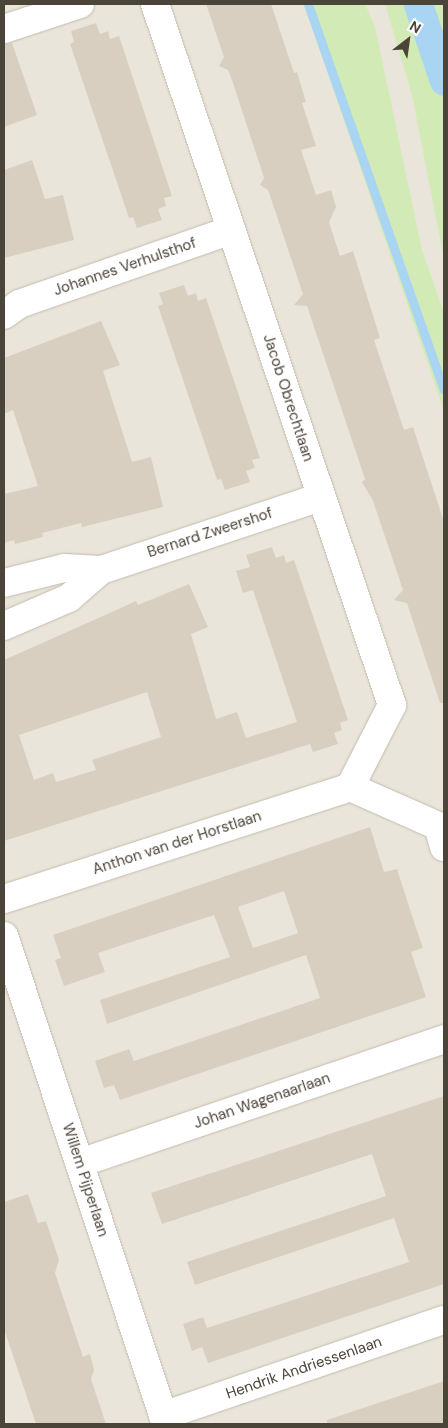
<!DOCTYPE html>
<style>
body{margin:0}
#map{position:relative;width:448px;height:1428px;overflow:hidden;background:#f6f3ec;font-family:"DM Sans",sans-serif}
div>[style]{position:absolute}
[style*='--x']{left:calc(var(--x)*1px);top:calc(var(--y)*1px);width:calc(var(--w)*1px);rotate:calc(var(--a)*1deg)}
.residential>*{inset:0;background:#eae5da}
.green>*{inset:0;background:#d2eab5}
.stream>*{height:9px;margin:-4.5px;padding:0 4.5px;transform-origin:4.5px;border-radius:4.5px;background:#a9d4f2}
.canal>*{height:29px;margin:-14.5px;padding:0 14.5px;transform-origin:14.5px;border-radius:14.5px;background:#a9d4f2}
.building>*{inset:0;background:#d8cfc1}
.roads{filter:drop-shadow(0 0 1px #c2bbae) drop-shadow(0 0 1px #c2bbae)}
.minor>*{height:28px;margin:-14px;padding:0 14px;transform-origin:14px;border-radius:14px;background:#fff}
span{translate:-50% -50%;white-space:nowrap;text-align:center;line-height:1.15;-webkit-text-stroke:5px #fff;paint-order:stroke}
.street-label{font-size:15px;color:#4b4439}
.frame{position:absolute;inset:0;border:5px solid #4b4439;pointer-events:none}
.north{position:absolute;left:383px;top:15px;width:50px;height:50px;-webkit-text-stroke:4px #fff;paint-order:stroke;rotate:30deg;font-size:14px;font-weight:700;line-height:20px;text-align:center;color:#4b4439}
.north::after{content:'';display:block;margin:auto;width:18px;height:22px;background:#4b4439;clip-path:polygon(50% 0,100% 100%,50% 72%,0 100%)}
</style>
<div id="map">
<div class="residential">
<div style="clip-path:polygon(4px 4px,427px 4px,444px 54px,444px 1424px,4px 1424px)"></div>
</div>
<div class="green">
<div style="clip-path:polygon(304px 4px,365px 4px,375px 27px,422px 250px,444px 313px,444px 411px)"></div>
<div style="clip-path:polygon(385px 4px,444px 5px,444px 259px,412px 95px)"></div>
</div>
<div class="stream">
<div style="--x:308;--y:4;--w:409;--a:70.6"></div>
</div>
<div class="canal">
<div style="--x:418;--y:4;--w:81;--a:71.3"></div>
</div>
<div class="building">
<div style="clip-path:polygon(206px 4px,271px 4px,294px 73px,297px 72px,306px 102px,302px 103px,316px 146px,301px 150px,316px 195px,331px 190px,336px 207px,329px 222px,340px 256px,353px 251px,380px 338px,374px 340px,404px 430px,413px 427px,444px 522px,444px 703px,440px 703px,407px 603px,394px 600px,403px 590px,373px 501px,362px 482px,365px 479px,307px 306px,294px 305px,303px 294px,268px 190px,260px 185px,264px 178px,232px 80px,228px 70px,219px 66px,224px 57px)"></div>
<div style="clip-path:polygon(96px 23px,100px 34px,108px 31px,110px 39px,119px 36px,172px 196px,164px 198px,166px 206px,158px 209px,162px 220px,137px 228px,133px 217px,129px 218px,70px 44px,74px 42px,71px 31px)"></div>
<div style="clip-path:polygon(12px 43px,37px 115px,4px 127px,4px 44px)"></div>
<div style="clip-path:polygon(32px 160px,45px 199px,63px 195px,74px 240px,4px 258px,4px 170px)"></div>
<div style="clip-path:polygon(184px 285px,188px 296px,196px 293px,198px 301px,206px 298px,260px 458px,252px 460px,255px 468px,246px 471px,250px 482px,225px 490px,221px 479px,217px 480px,158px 306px,163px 304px,159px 293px)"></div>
<div style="clip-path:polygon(101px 321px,120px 365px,103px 371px,132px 462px,151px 457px,163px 507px,82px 527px,81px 523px,42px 533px,43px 537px,15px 544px,14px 540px,4px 543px,4px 494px,38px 486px,13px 410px,4px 414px,4px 358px)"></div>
<div style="clip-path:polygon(evenodd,272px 547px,276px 558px,284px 555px,286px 563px,294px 560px,343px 705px,348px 720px,340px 723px,342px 730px,334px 733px,338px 744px,313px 752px,310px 744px,4px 841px,4px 660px,123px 607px,136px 601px,138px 605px,189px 584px,208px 627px,191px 634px,216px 719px,237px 712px,246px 738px,297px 722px,253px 590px,243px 593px,236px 571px,250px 567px,246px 555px,272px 547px,147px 692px,161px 737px,92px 760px,96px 770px,56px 782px,53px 773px,34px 780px,19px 735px,147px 692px)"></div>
<div style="clip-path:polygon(evenodd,370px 827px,384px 872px,397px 869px,415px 925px,423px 948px,411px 952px,426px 997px,120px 1100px,114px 1085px,104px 1088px,95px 1061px,129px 1049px,134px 1061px,320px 998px,306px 955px,107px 1024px,100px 1000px,230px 957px,214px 915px,98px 953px,105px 972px,64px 986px,55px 960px,61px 958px,53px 935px,370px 827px,284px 891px,298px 933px,253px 948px,238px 907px,284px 891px)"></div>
<div style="clip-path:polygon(444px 1096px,444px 1284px,208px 1363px,202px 1347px,192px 1351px,183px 1324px,203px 1317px,207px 1328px,409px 1262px,394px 1218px,195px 1285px,187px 1262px,386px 1196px,372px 1154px,162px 1224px,151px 1193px)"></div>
<div style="clip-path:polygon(28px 1194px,38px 1223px,46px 1221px,59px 1260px,55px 1273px,83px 1357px,90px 1354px,94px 1370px,91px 1379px,106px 1424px,36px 1424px,4px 1329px,4px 1202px)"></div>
<div style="clip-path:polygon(444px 1381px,444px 1424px,327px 1424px,327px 1420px)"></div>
</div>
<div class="roads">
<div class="minor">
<div style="--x:155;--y:4;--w:740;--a:71.32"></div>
<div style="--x:392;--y:705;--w:92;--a:117.1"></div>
<div style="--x:4;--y:29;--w:80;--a:-18.2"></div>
<div style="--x:4;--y:315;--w:19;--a:-36"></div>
<div style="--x:19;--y:304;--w:225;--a:-19.2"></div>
<div style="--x:4;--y:583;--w:62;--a:-14"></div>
<div style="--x:64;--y:568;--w:37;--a:3"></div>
<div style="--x:4;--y:626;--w:71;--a:-23.3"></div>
<div style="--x:69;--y:598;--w:43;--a:-41.2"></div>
<div style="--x:101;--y:570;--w:231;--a:-18.4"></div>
<div style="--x:350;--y:787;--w:96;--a:23.9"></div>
<div style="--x:438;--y:826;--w:22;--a:74"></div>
<div style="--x:4;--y:899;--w:364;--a:-17.9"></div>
<div style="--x:4;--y:936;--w:514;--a:71.64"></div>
<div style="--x:80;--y:1163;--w:385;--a:-18.8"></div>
<div style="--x:163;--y:1416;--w:297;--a:-18.9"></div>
</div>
</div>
<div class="street-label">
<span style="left:125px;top:267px;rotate:-19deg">Johannes Verhulsthof</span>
<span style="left:288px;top:398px;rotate:72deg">Jacob Obrechtlaan</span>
<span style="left:210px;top:533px;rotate:-18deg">Bernard Zweershof</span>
<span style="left:177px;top:843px;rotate:-18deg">Anthon van der Horstlaan</span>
<span style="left:262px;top:1101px;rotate:-19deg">Johan Wagenaarlaan</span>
<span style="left:85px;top:1180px;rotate:72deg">Willem Pijperlaan</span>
<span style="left:304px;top:1368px;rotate:-19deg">Hendrik Andriessenlaan</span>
</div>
<div class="frame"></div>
<div class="north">N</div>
</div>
